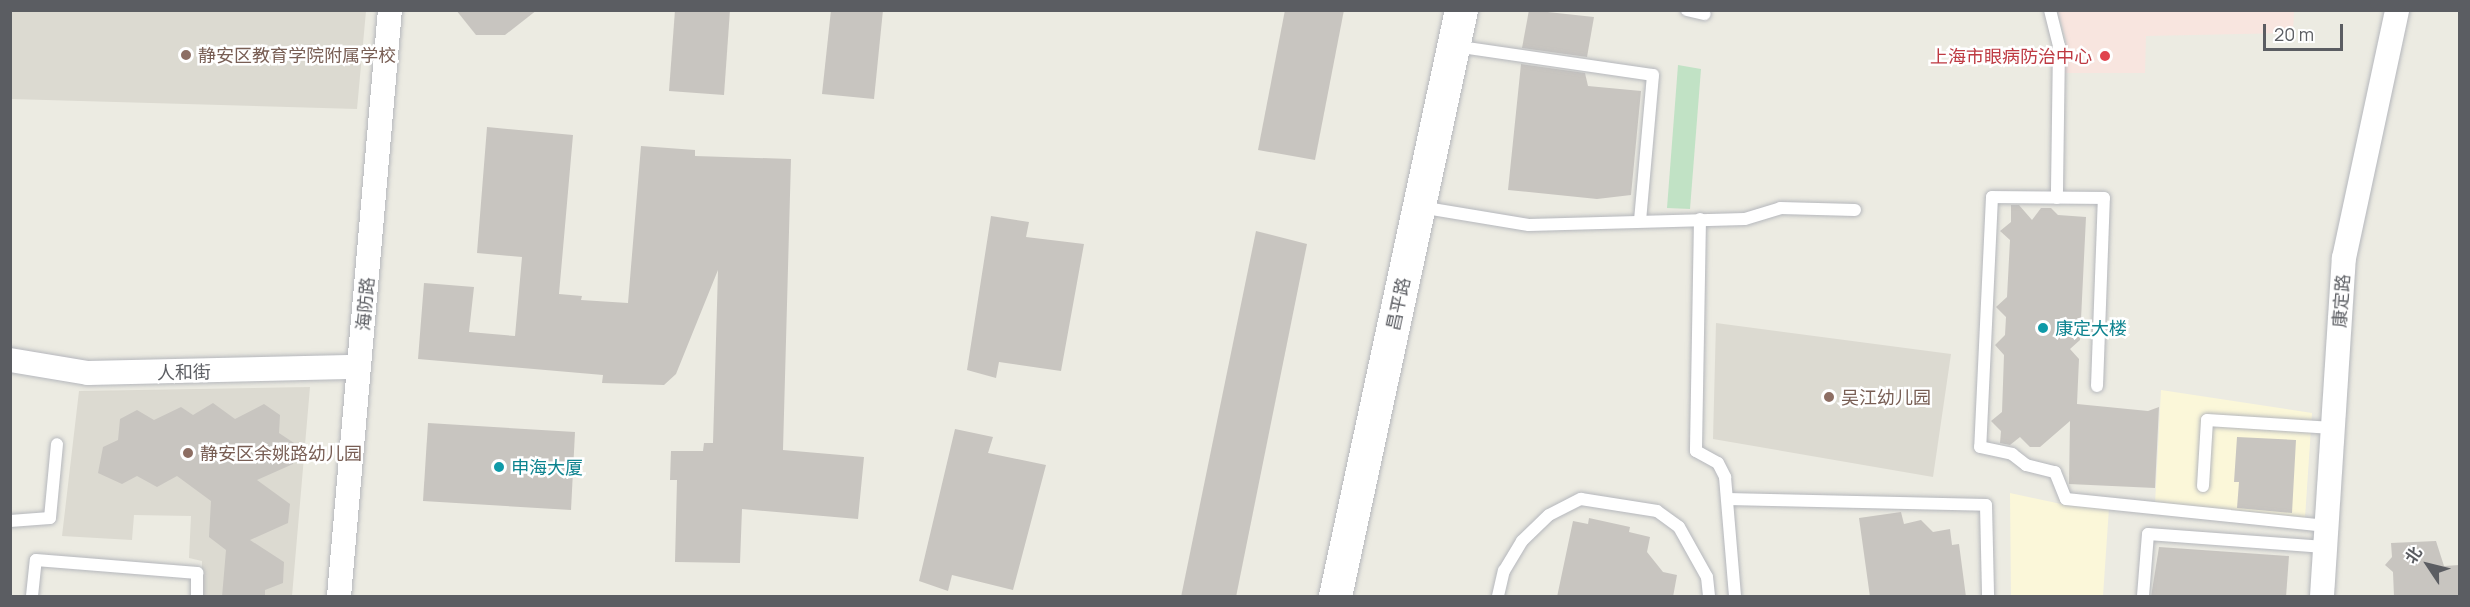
<!DOCTYPE html>
<meta charset="utf-8">
<style>
body{margin:0}
#map{position:relative;width:2470px;height:607px;overflow:hidden;background:#ecebe2;font-family:Manrope,"Noto Sans SC",sans-serif}
div>[style]{position:absolute}
[style*='--x']{left:calc(var(--x)*1px);top:calc(var(--y)*1px);width:calc(var(--w)*1px);rotate:calc(var(--a)*1deg)}
.commercial>*{inset:0;background:#fbf7d9}
.education>*{inset:0;background:#dcdad1}
.medical>*{inset:0;background:#f8e5df}
.green>*{inset:0;background:#c1e2c5}
.building>*{inset:0;background:#c8c5c0}
.roads{filter:drop-shadow(0 0 2px #b5b7bc) drop-shadow(0 0 2px #b5b7bc)}
.lane>*{height:12px;margin:-6px;padding:0 6px;transform-origin:6px;border-radius:6px;background:#fff}
.street>*{height:24px;margin:-12px;padding:0 12px;transform-origin:12px;border-radius:12px;background:#fff}
.secondary>*{height:33px;margin:-16.5px;padding:0 16.5px;transform-origin:16.5px;border-radius:16.5px;background:#fff}
.dots>*{width:16px;height:16px;translate:-50% -50%;box-sizing:border-box;border:3px solid #fff;border-radius:50%}
span{translate:-50% -50%;white-space:nowrap;text-align:center;line-height:1.15;-webkit-text-stroke:5px #fff;paint-order:stroke}
.education-label{font-size:18px;color:#785e54}
.left{translate:0 -50%;text-align:left}
.health-label{font-size:18px;color:#be3a42}
.right{translate:-100% -50%;text-align:right}
.street-label{font-size:18px;color:#5b5d62}
.culture-label{font-size:18px;color:#0d838f}
.frame{position:absolute;inset:0;border:12px solid #5b5d62;pointer-events:none}
.north{position:absolute;left:2398px;top:535px;width:60px;height:60px;-webkit-text-stroke:4px #fff;paint-order:stroke;rotate:305deg;font-size:16px;font-weight:700;line-height:24px;text-align:center;color:#5b5d62}
.north::after{content:'';display:block;margin:auto;width:21px;height:27px;background:#5b5d62;clip-path:polygon(50% 0,100% 100%,50% 72%,0 100%)}
.scale{position:absolute;left:2263px;top:24px;width:80px;height:27px;box-sizing:border-box;border:3px solid #5b5d62;border-top:0;padding-left:8px;font-size:18px;line-height:21px;white-space:nowrap;color:#5b5d62;-webkit-text-stroke:4px #fff;paint-order:stroke}
</style>
<div id="map">
<div class="commercial">
<div style="clip-path:polygon(2161px 390px,2312px 413px,2305px 518px,2155px 504px)"></div>
<div style="clip-path:polygon(2010px 493px,2066px 505px,2109px 508px,2103px 596px,2011px 596px)"></div>
</div>
<div class="education">
<div style="clip-path:polygon(11px 10px,366px 11px,357px 109px,11px 99px)"></div>
<div style="clip-path:polygon(1716px 323px,1951px 354px,1933px 477px,1713px 439px)"></div>
<div style="clip-path:polygon(310px 387px,292px 596px,202px 596px,202px 561px,189px 558px,191px 516px,134px 515px,132px 540px,62px 536px,79px 391px)"></div>
</div>
<div class="medical">
<div style="clip-path:polygon(2058px 11px,2294px 11px,2293px 33px,2146px 36px,2145px 73px,2064px 73px,2066px 40px)"></div>
</div>
<div class="green">
<div style="clip-path:polygon(1678px 65px,1701px 69px,1690px 209px,1667px 208px)"></div>
</div>
<div class="building">
<div style="clip-path:polygon(456px 10px,537px 10px,505px 35px,476px 35px)"></div>
<div style="clip-path:polygon(675px 10px,730px 10px,724px 95px,669px 91px)"></div>
<div style="clip-path:polygon(831px 10px,883px 10px,874px 99px,822px 94px)"></div>
<div style="clip-path:polygon(1285px 10px,1344px 10px,1315px 160px,1258px 150px)"></div>
<div style="clip-path:polygon(1529px 10px,1594px 17px,1587px 57px,1522px 48px)"></div>
<div style="clip-path:polygon(1521px 64px,1585px 73px,1588px 86px,1641px 91px,1631px 195px,1597px 199px,1508px 190px)"></div>
<div style="clip-path:polygon(487px 127px,573px 135px,559px 294px,582px 296px,581px 300px,628px 303px,641px 146px,695px 150px,695px 156px,791px 159px,783px 450px,864px 457px,858px 519px,742px 509px,740px 563px,675px 562px,677px 480px,670px 480px,671px 451px,703px 451px,704px 443px,713px 443px,718px 270px,676px 374px,664px 385px,602px 383px,603px 375px,418px 359px,424px 283px,474px 287px,469px 332px,515px 336px,522px 257px,477px 253px)"></div>
<div style="clip-path:polygon(2011px 205px,2019px 205px,2032px 220px,2041px 208px,2051px 208px,2058px 215px,2086px 217px,2080px 340px,2070px 349px,2079px 359px,2077px 404px,2148px 411px,2159px 407px,2155px 488px,2069px 484px,2070px 421px,2040px 447px,2030px 447px,2020px 437px,2010px 445px,2000px 443px,2001px 431px,1991px 421px,2002px 412px,2004px 355px,1995px 345px,2005px 335px,2006px 317px,1996px 307px,2007px 297px,2010px 240px,2000px 231px,2011px 222px)"></div>
<div style="clip-path:polygon(991px 216px,1029px 222px,1026px 237px,1084px 244px,1061px 371px,999px 362px,996px 378px,967px 370px)"></div>
<div style="clip-path:polygon(1256px 231px,1307px 244px,1236px 597px,1181px 597px)"></div>
<div style="clip-path:polygon(213px 403px,235px 419px,264px 404px,280px 415px,279px 433px,294px 443px,293px 464px,257px 480px,290px 504px,288px 523px,250px 540px,284px 562px,283px 583px,265px 590px,265px 597px,222px 597px,226px 550px,209px 537px,211px 501px,177px 476px,157px 487px,137px 476px,122px 484px,98px 473px,103px 447px,118px 440px,120px 419px,137px 410px,154px 420px,181px 407px,193px 415px)"></div>
<div style="clip-path:polygon(428px 423px,575px 432px,571px 510px,423px 501px)"></div>
<div style="clip-path:polygon(955px 429px,993px 437px,988px 453px,1046px 465px,1013px 590px,952px 575px,948px 591px,919px 581px)"></div>
<div style="clip-path:polygon(2237px 437px,2296px 440px,2292px 513px,2237px 508px,2239px 482px,2234px 482px)"></div>
<div style="clip-path:polygon(1901px 512px,1904px 524px,1921px 520px,1933px 532px,1950px 529px,1952px 545px,1959px 544px,1966px 597px,1870px 597px,1859px 518px)"></div>
<div style="clip-path:polygon(1589px 518px,1630px 527px,1629px 532px,1650px 537px,1647px 552px,1663px 572px,1677px 575px,1673px 597px,1557px 597px,1573px 521px,1588px 524px)"></div>
<div style="clip-path:polygon(2436px 541px,2444px 566px,2460px 565px,2460px 597px,2394px 597px,2393px 572px,2385px 565px,2392px 557px,2391px 543px)"></div>
<div style="clip-path:polygon(2159px 547px,2289px 556px,2286px 597px,2151px 597px)"></div>
</div>
<div class="roads">
<div class="lane">
<div style="--x:1687;--y:10;--w:18;--a:13"></div>
<div style="--x:2050;--y:10;--w:37;--a:76"></div>
<div style="--x:2059;--y:46;--w:152;--a:90.8"></div>
<div style="--x:1454;--y:46;--w:201;--a:8.3"></div>
<div style="--x:1653;--y:75;--w:146;--a:95.1"></div>
<div style="--x:1420;--y:207;--w:110;--a:9.4"></div>
<div style="--x:1529;--y:225;--w:216;--a:-1.6"></div>
<div style="--x:1745;--y:219;--w:37;--a:-17"></div>
<div style="--x:1780;--y:208;--w:75;--a:1.5"></div>
<div style="--x:1700;--y:219;--w:232;--a:91"></div>
<div style="--x:1696;--y:451;--w:25;--a:29"></div>
<div style="--x:1718;--y:463;--w:16;--a:63"></div>
<div style="--x:1725;--y:477;--w:119;--a:85.2"></div>
<div style="--x:2097;--y:386;--w:188;--a:-87.9"></div>
<div style="--x:2104;--y:198;--w:112;--a:-179.5"></div>
<div style="--x:1992;--y:197;--w:250;--a:92.7"></div>
<div style="--x:1980;--y:447;--w:33;--a:12"></div>
<div style="--x:2012;--y:454;--w:18;--a:38"></div>
<div style="--x:2026;--y:465;--w:30;--a:14"></div>
<div style="--x:2055;--y:472;--w:29;--a:68"></div>
<div style="--x:2066;--y:499;--w:262;--a:5.9"></div>
<div style="--x:2203;--y:486;--w:66;--a:-86.5"></div>
<div style="--x:2207;--y:420;--w:126;--a:3.6"></div>
<div style="--x:1727;--y:499;--w:259;--a:1.3"></div>
<div style="--x:1986;--y:505;--w:91;--a:88.7"></div>
<div style="--x:10;--y:521;--w:40;--a:-4.3"></div>
<div style="--x:50;--y:518;--w:74;--a:-84.6"></div>
<div style="--x:32;--y:596;--w:36;--a:-84"></div>
<div style="--x:36;--y:560;--w:162;--a:4.6"></div>
<div style="--x:197;--y:573;--w:23;--a:90"></div>
<div style="--x:1498;--y:596;--w:26;--a:-77"></div>
<div style="--x:1504;--y:571;--w:35;--a:-59"></div>
<div style="--x:1522;--y:541;--w:37;--a:-44"></div>
<div style="--x:1549;--y:515;--w:36;--a:-27"></div>
<div style="--x:1581;--y:499;--w:77;--a:9"></div>
<div style="--x:1657;--y:511;--w:27;--a:36"></div>
<div style="--x:1679;--y:527;--w:57;--a:60.8"></div>
<div style="--x:1707;--y:577;--w:19;--a:84"></div>
<div style="--x:2143;--y:596;--w:62;--a:-85.4"></div>
<div style="--x:2148;--y:534;--w:177;--a:4.2"></div>
</div>
<div class="street">
<div style="--x:10;--y:360;--w:79;--a:9.5"></div>
<div style="--x:88;--y:373;--w:271;--a:-1.3"></div>
<div style="--x:339;--y:596;--w:588;--a:-85.03"></div>
<div style="--x:2322;--y:596;--w:339;--a:-86.3"></div>
<div style="--x:2344;--y:258;--w:254;--a:-77.9"></div>
</div>
<div class="secondary">
<div style="--x:1335;--y:596;--w:599;--a:-77.87"></div>
</div>
</div>
<div class="dots">
<div style="left:186px;top:55px;background:#8d6e63"></div>
<div style="left:2105px;top:56px;background:#e0444e"></div>
<div style="left:2043px;top:328px;background:#0f9aa8"></div>
<div style="left:1829px;top:397px;background:#8d6e63"></div>
<div style="left:188px;top:453px;background:#8d6e63"></div>
<div style="left:499px;top:467px;background:#0f9aa8"></div>
</div>
<div class="education-label">
<span class="left" style="left:198px;top:55px">静安区教育学院附属学校</span>
<span class="left" style="left:1841px;top:397px">吴江幼儿园</span>
<span class="left" style="left:200px;top:453px">静安区余姚路幼儿园</span>
</div>
<div class="health-label">
<span class="right" style="left:2092px;top:56px">上海市眼病防治中心</span>
</div>
<div class="street-label">
<span style="left:2341px;top:301px;rotate:-86deg">康定路</span>
<span style="left:365px;top:304px;rotate:-85deg">海防路</span>
<span style="left:1398px;top:304px;rotate:-78deg">昌平路</span>
<span style="left:184px;top:372px;rotate:-1deg">人和街</span>
</div>
<div class="culture-label">
<span class="left" style="left:2055px;top:328px">康定大楼</span>
<span class="left" style="left:511px;top:467px">申海大厦</span>
</div>
<div class="frame"></div>
<div class="north">北</div>
<div class="scale">20 m</div>
</div>
